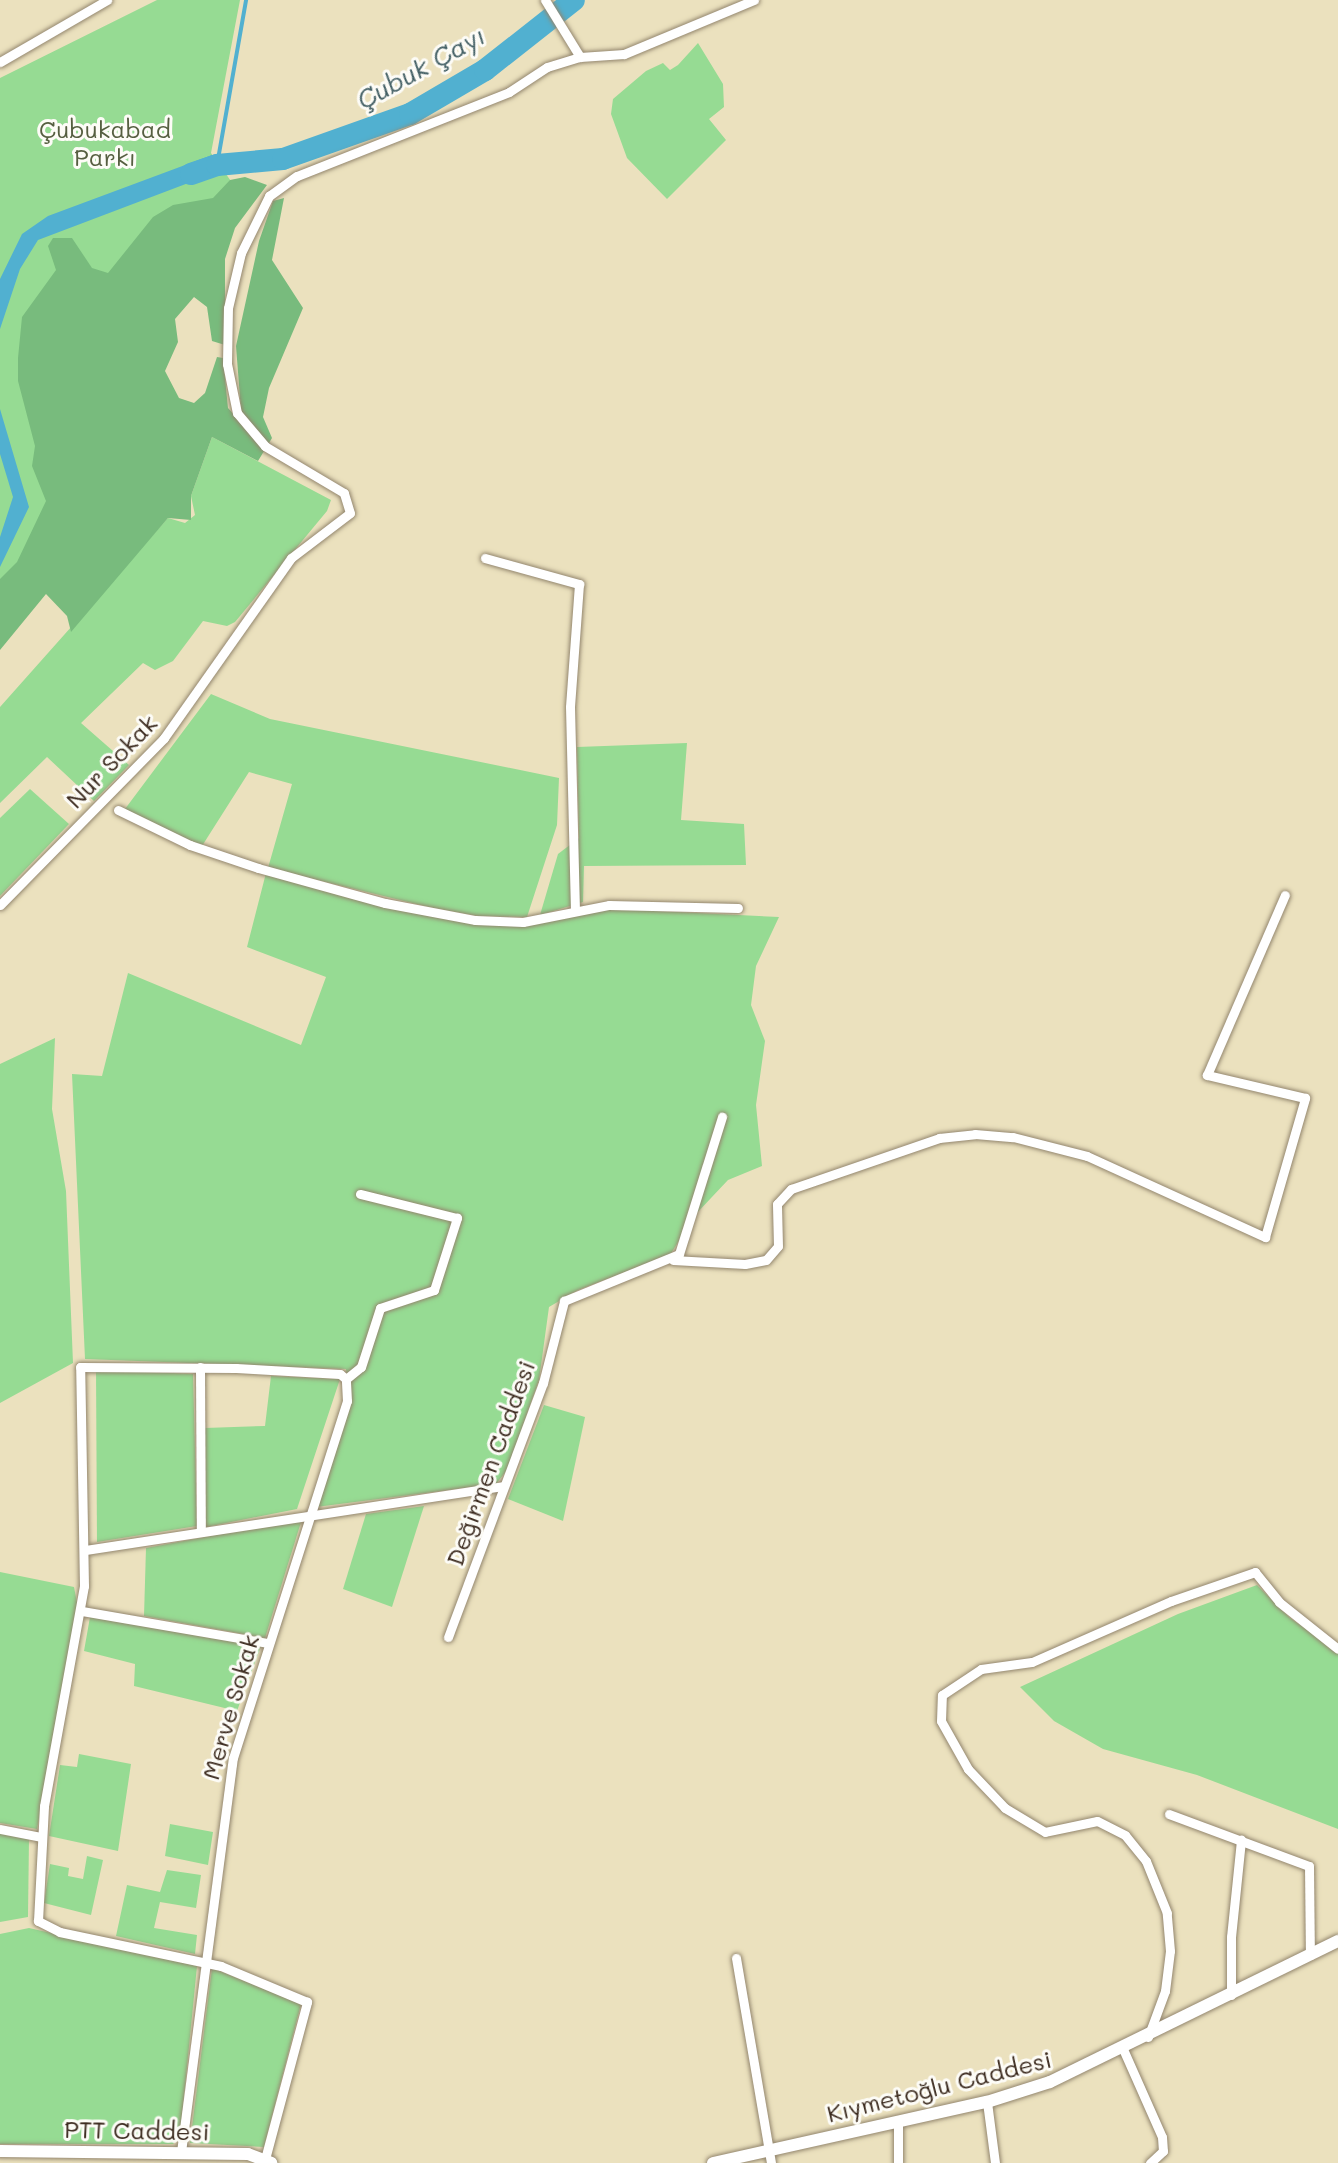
<!DOCTYPE html>
<meta charset="utf-8">
<style>
body{margin:0}
#map{position:relative;width:1338px;height:2163px;overflow:hidden;background:#ebe1be;font-family:Mali,sans-serif}
div>[style]{position:absolute}
[style*='--x']{left:calc(var(--x)*1px);top:calc(var(--y)*1px);width:calc(var(--w)*1px);rotate:calc(var(--a)*1deg)}
.green>*{inset:0;background:#96db93}
.forest>*{inset:0;background:#78bb7d}
.water>*{inset:0;background:#51b0d0}
.stream>*{height:4px;margin:-2px;padding:0 2px;transform-origin:2px;border-radius:2px;background:#51b0d0}
.river>*{height:22px;margin:-11px;padding:0 11px;transform-origin:11px;border-radius:11px;background:#51b0d0}
.roads{filter:drop-shadow(0 0 2px #93866e) drop-shadow(0 0 2px #93866e)}
.street>*{height:9px;margin:-4.5px;padding:0 4.5px;transform-origin:4.5px;border-radius:4.5px;background:#fff}
.secondary>*{height:12px;margin:-6px;padding:0 6px;transform-origin:6px;border-radius:6px;background:#fff}
span{translate:-50% -50%;white-space:nowrap;text-align:center;line-height:1.15;-webkit-text-stroke:6px #fdfcf7;paint-order:stroke}
.park-label{font-size:24px;color:#565f41}
.street-label{font-size:24px;color:#3b2a1e}
.water-label{font-size:26px;color:#446065;font-style:italic}
</style>
<div id="map">
<div class="green">
<div style="clip-path:polygon(157px 0,240px 0,211px 153px,233px 184px,65px 506px,0 587px,0 78px)"></div>
<div style="clip-path:polygon(698px 43px,723px 84px,724px 107px,709px 119px,726px 140px,667px 199px,627px 158px,611px 114px,613px 99px,646px 71px,663px 63px,670px 70px,678px 65px)"></div>
<div style="clip-path:polygon(212px 437px,331px 500px,327px 511px,235px 622px,227px 626px,203px 621px,173px 661px,155px 670px,143px 663px,81px 723px,129px 765px,94px 801px,47px 757px,0 803px,0 707px,168px 518px,185px 523px,195px 515px,191px 496px)"></div>
<div style="clip-path:polygon(211px 694px,270px 719px,559px 778px,557px 825px,527px 917px,478px 916px,433px 908px,268px 868px,292px 784px,249px 772px,202px 846px,169px 834px,125px 809px)"></div>
<div style="clip-path:polygon(687px 743px,681px 820px,744px 824px,746px 865px,584px 866px,583px 902px,540px 915px,558px 854px,579px 838px,577px 747px)"></div>
<div style="clip-path:polygon(30px 789px,69px 824px,0 896px,0 818px)"></div>
<div style="clip-path:polygon(266px 873px,449px 919px,504px 926px,537px 924px,594px 908px,779px 917px,756px 966px,751px 1005px,765px 1041px,756px 1105px,762px 1166px,728px 1180px,695px 1215px,670px 1255px,578px 1290px,549px 1307px,539px 1380px,507px 1470px,496px 1484px,316px 1507px,350px 1402px,346px 1369px,85px 1359px,72px 1074px,102px 1076px,128px 973px,301px 1045px,326px 977px,247px 947px)"></div>
<div style="clip-path:polygon(55px 1038px,52px 1109px,66px 1191px,73px 1363px,0 1403px,0 1064px)"></div>
<div style="clip-path:polygon(96px 1370px,193px 1374px,197px 1526px,97px 1542px)"></div>
<div style="clip-path:polygon(271px 1376px,340px 1379px,297px 1509px,206px 1527px,205px 1428px,265px 1426px)"></div>
<div style="clip-path:polygon(544px 1405px,585px 1417px,563px 1521px,508px 1499px)"></div>
<div style="clip-path:polygon(424px 1506px,392px 1607px,343px 1589px,366px 1514px)"></div>
<div style="clip-path:polygon(302px 1519px,265px 1638px,144px 1616px,146px 1548px)"></div>
<div style="clip-path:polygon(0 1572px,74px 1587px,78px 1608px,37px 1829px,0 1823px)"></div>
<div style="clip-path:polygon(1257px 1585px,1290px 1618px,1338px 1651px,1338px 1829px,1197px 1775px,1103px 1749px,1054px 1721px,1020px 1687px,1178px 1614px)"></div>
<div style="clip-path:polygon(90px 1617px,261px 1646px,237px 1711px,134px 1686px,135px 1664px,84px 1651px)"></div>
<div style="clip-path:polygon(79px 1754px,131px 1764px,118px 1851px,49px 1836px,60px 1765px,77px 1767px)"></div>
<div style="clip-path:polygon(170px 1824px,213px 1832px,208px 1865px,165px 1856px)"></div>
<div style="clip-path:polygon(0 1833px,29px 1838px,28px 1917px,0 1922px)"></div>
<div style="clip-path:polygon(87px 1856px,103px 1860px,91px 1915px,44px 1903px,50px 1864px,69px 1868px,68px 1876px,83px 1879px)"></div>
<div style="clip-path:polygon(167px 1870px,201px 1875px,196px 1908px,160px 1902px,154px 1928px,197px 1935px,195px 1954px,116px 1936px,127px 1885px,160px 1892px)"></div>
<div style="clip-path:polygon(29px 1928px,197px 1966px,180px 2137px,173px 2144px,0 2144px,0 1934px)"></div>
<div style="clip-path:polygon(212px 1968px,301px 2004px,264px 2147px,190px 2143px)"></div>
</div>
<div class="forest">
<div style="clip-path:polygon(245px 177px,267px 185px,235px 228px,225px 259px,225px 345px,212px 341px,207px 307px,194px 297px,175px 319px,178px 342px,165px 371px,179px 398px,194px 403px,205px 393px,217px 357px,223px 358px,228px 408px,259px 443px,241px 411px,236px 346px,259px 241px,273px 201px,284px 198px,272px 260px,303px 308px,269px 388px,263px 417px,272px 438px,258px 461px,212px 437px,191px 496px,191px 520px,168px 518px,71px 632px,67px 616px,46px 594px,0 650px,0 579px,17px 562px,46px 501px,32px 466px,35px 446px,18px 381px,18px 358px,22px 317px,56px 270px,48px 246px,53px 238px,72px 238px,92px 268px,108px 273px,153px 217px,173px 205px,213px 198px,230px 180px)"></div>
</div>
<div class="water">
<div style="clip-path:polygon(212px 155px,220px 171px,38px 240px,20px 269px,0 329px,0 279px,22px 234px,48px 216px)"></div>
<div style="clip-path:polygon(0 409px,29px 507px,0 567px,0 537px,13px 497px,0 454px)"></div>
</div>
<div class="stream">
<div style="--x:217;--y:165;--w:168;--a:-80"></div>
</div>
<div class="river">
<div style="--x:191;--y:174;--w:28;--a:-19"></div>
<div style="--x:217;--y:165;--w:66;--a:-5.2"></div>
<div style="--x:283;--y:159;--w:135;--a:-19.5"></div>
<div style="--x:410;--y:114;--w:87;--a:-30.4"></div>
<div style="--x:485;--y:70;--w:113;--a:-38.2"></div>
</div>
<div class="roads">
<div class="street">
<div style="--x:545;--y:0;--w:67;--a:58.4"></div>
<div style="--x:0;--y:62;--w:124;--a:-30.1"></div>
<div style="--x:485;--y:558;--w:98;--a:15.5"></div>
<div style="--x:579;--y:584;--w:123;--a:94.2"></div>
<div style="--x:570;--y:707;--w:204;--a:88.6"></div>
<div style="--x:118;--y:810;--w:80;--a:25.9"></div>
<div style="--x:190;--y:845;--w:72;--a:18.7"></div>
<div style="--x:258;--y:868;--w:132;--a:15.4"></div>
<div style="--x:385;--y:903;--w:92;--a:10.7"></div>
<div style="--x:475;--y:920;--w:48;--a:2.4"></div>
<div style="--x:523;--y:922;--w:88;--a:-11.2"></div>
<div style="--x:609;--y:905;--w:129;--a:1.3"></div>
<div style="--x:0;--y:905;--w:234;--a:-45.5"></div>
<div style="--x:164;--y:738;--w:220;--a:-54.8"></div>
<div style="--x:291;--y:558;--w:74;--a:-37.3"></div>
<div style="--x:350;--y:513;--w:21;--a:-107"></div>
<div style="--x:344;--y:493;--w:92;--a:-149.3"></div>
<div style="--x:265;--y:446;--w:43;--a:-130.3"></div>
<div style="--x:237;--y:413;--w:50;--a:-101.5"></div>
<div style="--x:227;--y:364;--w:56;--a:-89"></div>
<div style="--x:228;--y:308;--w:57;--a:-76.7"></div>
<div style="--x:241;--y:253;--w:64;--a:-63.8"></div>
<div style="--x:269;--y:196;--w:34;--a:-36"></div>
<div style="--x:297;--y:176;--w:228;--a:-21.6"></div>
<div style="--x:509;--y:92;--w:45;--a:-33.3"></div>
<div style="--x:547;--y:67;--w:34;--a:-17"></div>
<div style="--x:580;--y:57;--w:44;--a:-3.9"></div>
<div style="--x:624;--y:54;--w:141;--a:-22.6"></div>
<div style="--x:673;--y:1260;--w:72;--a:3.2"></div>
<div style="--x:745;--y:1264;--w:21;--a:-11"></div>
<div style="--x:766;--y:1260;--w:18;--a:-49"></div>
<div style="--x:778;--y:1246;--w:42;--a:-91.4"></div>
<div style="--x:777;--y:1204;--w:21;--a:-47"></div>
<div style="--x:791;--y:1189;--w:157;--a:-19"></div>
<div style="--x:939;--y:1138;--w:36;--a:-6"></div>
<div style="--x:975;--y:1134;--w:38;--a:5"></div>
<div style="--x:1013;--y:1137;--w:76;--a:14.4"></div>
<div style="--x:1087;--y:1156;--w:196;--a:24.5"></div>
<div style="--x:1265;--y:1237;--w:145;--a:-73.9"></div>
<div style="--x:1305;--y:1098;--w:101;--a:-166.8"></div>
<div style="--x:1207;--y:1075;--w:196;--a:-66.6"></div>
<div style="--x:200;--y:1367;--w:165;--a:89.7"></div>
<div style="--x:346;--y:1379;--w:19;--a:-39"></div>
<div style="--x:361;--y:1367;--w:62;--a:-72.1"></div>
<div style="--x:380;--y:1308;--w:57;--a:-18.4"></div>
<div style="--x:434;--y:1290;--w:76;--a:-72.3"></div>
<div style="--x:457;--y:1218;--w:100;--a:-166.1"></div>
<div style="--x:85;--y:1550;--w:423;--a:-8.7"></div>
<div style="--x:82;--y:1611;--w:189;--a:9.8"></div>
<div style="--x:448;--y:1637;--w:271;--a:-69.5"></div>
<div style="--x:543;--y:1383;--w:85;--a:-75.6"></div>
<div style="--x:564;--y:1301;--w:124;--a:-22.2"></div>
<div style="--x:679;--y:1254;--w:144;--a:-72.6"></div>
<div style="--x:1169;--y:1814;--w:149;--a:20.4"></div>
<div style="--x:1309;--y:1866;--w:89;--a:89.4"></div>
<div style="--x:0;--y:1829;--w:42;--a:11"></div>
<div style="--x:736;--y:1958;--w:208;--a:80.3"></div>
<div style="--x:1231;--y:1995;--w:58;--a:-90"></div>
<div style="--x:1231;--y:1937;--w:98;--a:-84.1"></div>
<div style="--x:1148;--y:2037;--w:49;--a:-69.7"></div>
<div style="--x:1165;--y:1991;--w:40;--a:-82.9"></div>
<div style="--x:1170;--y:1951;--w:38;--a:-95"></div>
<div style="--x:1167;--y:1913;--w:56;--a:-112"></div>
<div style="--x:1146;--y:1861;--w:33;--a:-129"></div>
<div style="--x:1125;--y:1835;--w:31;--a:-153"></div>
<div style="--x:1097;--y:1821;--w:53;--a:168.1"></div>
<div style="--x:1045;--y:1832;--w:47;--a:-149"></div>
<div style="--x:1005;--y:1808;--w:54;--a:-133.5"></div>
<div style="--x:968;--y:1769;--w:55;--a:-119.4"></div>
<div style="--x:941;--y:1721;--w:26;--a:-88"></div>
<div style="--x:942;--y:1695;--w:47;--a:-33.7"></div>
<div style="--x:981;--y:1669;--w:51;--a:-7.8"></div>
<div style="--x:1032;--y:1662;--w:152;--a:-23.7"></div>
<div style="--x:1171;--y:1601;--w:89;--a:-19"></div>
<div style="--x:1255;--y:1572;--w:38;--a:51"></div>
<div style="--x:1279;--y:1602;--w:75;--a:38.5"></div>
<div style="--x:1123;--y:2049;--w:96;--a:66.1"></div>
<div style="--x:1162;--y:2137;--w:14;--a:86"></div>
<div style="--x:1163;--y:2151;--w:18;--a:137"></div>
<div style="--x:987;--y:2102;--w:62;--a:82.5"></div>
<div style="--x:898;--y:2122;--w:41;--a:90"></div>
<div style="--x:181;--y:2152;--w:397;--a:-82.5"></div>
<div style="--x:233;--y:1758;--w:375;--a:-72.3"></div>
<div style="--x:347;--y:1401;--w:22;--a:-93"></div>
<div style="--x:265;--y:2159;--w:163;--a:-75"></div>
<div style="--x:307;--y:2002;--w:93;--a:-157.3"></div>
<div style="--x:221;--y:1966;--w:165;--a:-168.1"></div>
<div style="--x:60;--y:1932;--w:25;--a:-153"></div>
<div style="--x:38;--y:1921;--w:115;--a:-87"></div>
<div style="--x:44;--y:1806;--w:224;--a:-79.7"></div>
<div style="--x:84;--y:1586;--w:219;--a:-91"></div>
<div style="--x:80;--y:1367;--w:156;--a:0.4"></div>
<div style="--x:236;--y:1368;--w:104;--a:3.3"></div>
<div style="--x:340;--y:1374;--w:8;--a:40"></div>
</div>
<div class="secondary">
<div style="--x:0;--y:2151;--w:248;--a:0.7"></div>
<div style="--x:248;--y:2154;--w:25;--a:21"></div>
<div style="--x:713;--y:2163;--w:281;--a:-12.6"></div>
<div style="--x:987;--y:2102;--w:66;--a:-17.6"></div>
<div style="--x:1050;--y:2082;--w:321;--a:-26.1"></div>
</div>
</div>
<div class="park-label">
<span style="left:105px;top:143px">Çubukabad<br>Parkı</span>
</div>
<div class="street-label">
<span style="left:111px;top:761px;rotate:-46deg">Nur Sokak</span>
<span style="left:490px;top:1463px;rotate:-70deg">Değirmen Caddesi</span>
<span style="left:230px;top:1707px;rotate:-74deg">Merve Sokak</span>
<span style="left:939px;top:2086px;rotate:-14deg">Kıymetoğlu Caddesi</span>
<span style="left:137px;top:2130px;rotate:1deg">PTT Caddesi</span>
</div>
<div class="water-label">
<span style="left:421px;top:68px;rotate:-29deg">Çubuk Çayı</span>
</div>
</div>
